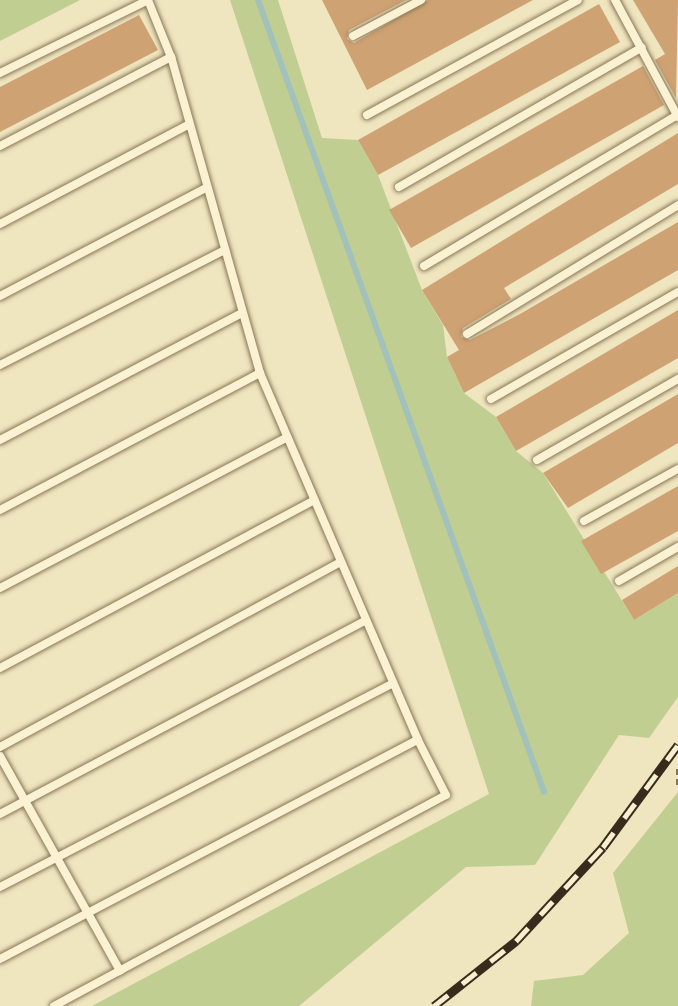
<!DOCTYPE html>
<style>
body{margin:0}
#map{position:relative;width:678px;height:1006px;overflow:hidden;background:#efe5bf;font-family:"Crimson Pro",serif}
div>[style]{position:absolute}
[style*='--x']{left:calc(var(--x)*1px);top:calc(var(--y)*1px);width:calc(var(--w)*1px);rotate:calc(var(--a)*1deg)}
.green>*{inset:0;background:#c1ce92}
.stream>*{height:6px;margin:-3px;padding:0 3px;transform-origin:3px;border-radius:3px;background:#a2c1bb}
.building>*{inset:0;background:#cfa273}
.path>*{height:4px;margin-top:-2px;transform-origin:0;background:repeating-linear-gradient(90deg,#887656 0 6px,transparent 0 10px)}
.roads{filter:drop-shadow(0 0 2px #887656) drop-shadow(0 0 2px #887656)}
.service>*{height:8px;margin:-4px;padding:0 4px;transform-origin:4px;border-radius:4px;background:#faf2d2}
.rail>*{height:9px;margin-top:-4.5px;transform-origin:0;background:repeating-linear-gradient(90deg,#f7efce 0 18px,#372b1c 0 36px);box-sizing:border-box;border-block:2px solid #372b1c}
span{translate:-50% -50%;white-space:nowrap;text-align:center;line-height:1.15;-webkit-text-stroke:8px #f7efce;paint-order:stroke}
</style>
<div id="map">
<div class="green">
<div style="clip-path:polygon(0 0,80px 0,0 41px)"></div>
<div style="clip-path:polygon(230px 0,278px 0,322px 138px,358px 140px,378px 175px,422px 290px,443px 325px,447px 357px,464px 393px,496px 417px,516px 451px,543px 473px,634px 620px,678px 593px,678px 697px,649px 738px,619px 735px,535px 865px,466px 867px,299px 1006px,92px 1006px,489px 794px)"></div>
<div style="clip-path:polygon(678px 792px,678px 1006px,531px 1006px,534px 981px,583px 975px,629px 933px,613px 873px)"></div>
</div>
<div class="stream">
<div style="--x:258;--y:0;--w:842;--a:70.14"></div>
</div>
<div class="building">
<div style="clip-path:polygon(322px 0,406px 0,349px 30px,347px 39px,354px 43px,428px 0,533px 0,367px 90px)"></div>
<div style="clip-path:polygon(633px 0,678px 0,676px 98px,655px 60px,665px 54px)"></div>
<div style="clip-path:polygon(599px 4px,620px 42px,378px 175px,358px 140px)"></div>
<div style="clip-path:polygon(139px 15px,158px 50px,0 132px,0 87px)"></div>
<div style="clip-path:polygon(643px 66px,664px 105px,411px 248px,389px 210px)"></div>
<div style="clip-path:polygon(678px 133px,678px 184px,504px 288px,511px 299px,463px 328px,461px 337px,470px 340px,520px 314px,678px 222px,678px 270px,464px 393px,447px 357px,459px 350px,422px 290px)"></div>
<div style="clip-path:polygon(678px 310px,678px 358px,516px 451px,496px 417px)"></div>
<div style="clip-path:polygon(678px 394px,678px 443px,568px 508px,543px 473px)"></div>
<div style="clip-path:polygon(678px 486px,678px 531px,601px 574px,581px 541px)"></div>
<div style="clip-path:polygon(678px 566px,678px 593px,634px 620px,622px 600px)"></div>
</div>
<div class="path">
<div style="--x:678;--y:769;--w:17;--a:90"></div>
</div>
<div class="roads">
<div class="service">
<div style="--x:615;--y:0;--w:133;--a:61.7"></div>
<div style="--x:353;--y:36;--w:77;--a:-27.9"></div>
<div style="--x:0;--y:73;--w:161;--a:-26.2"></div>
<div style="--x:367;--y:115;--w:240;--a:-28.6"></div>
<div style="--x:0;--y:146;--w:193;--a:-27.5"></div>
<div style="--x:399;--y:187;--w:280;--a:-29.9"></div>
<div style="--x:0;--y:224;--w:212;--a:-27.8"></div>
<div style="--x:424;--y:266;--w:295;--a:-30.8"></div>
<div style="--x:0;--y:296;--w:233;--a:-27.7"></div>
<div style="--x:467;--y:334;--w:247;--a:-31.4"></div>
<div style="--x:0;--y:365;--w:253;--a:-27.1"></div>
<div style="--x:491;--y:399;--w:215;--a:-29.8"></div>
<div style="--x:0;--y:440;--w:273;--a:-27.7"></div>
<div style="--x:537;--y:460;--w:163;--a:-29.9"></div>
<div style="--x:0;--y:510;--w:294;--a:-27.8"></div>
<div style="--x:584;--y:521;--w:107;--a:-29"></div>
<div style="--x:619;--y:581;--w:68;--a:-30"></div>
<div style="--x:0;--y:588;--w:323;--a:-27.7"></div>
<div style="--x:0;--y:668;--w:355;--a:-28.1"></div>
<div style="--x:0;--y:747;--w:386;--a:-28.5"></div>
<div style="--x:0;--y:756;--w:246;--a:60.8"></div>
<div style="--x:0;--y:814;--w:412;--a:-27.9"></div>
<div style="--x:0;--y:887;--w:441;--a:-27.4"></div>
<div style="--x:0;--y:959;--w:472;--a:-27.7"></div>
<div style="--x:418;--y:740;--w:400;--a:-113.3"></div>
<div style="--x:260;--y:373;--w:328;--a:-105.7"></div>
<div style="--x:171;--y:57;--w:61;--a:-112"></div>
<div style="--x:54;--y:1006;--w:445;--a:-28.3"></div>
<div style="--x:446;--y:795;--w:62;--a:-117"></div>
</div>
</div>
<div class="rail">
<div style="--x:434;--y:1006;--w:105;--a:-38.4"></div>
<div style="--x:516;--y:941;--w:128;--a:-47.2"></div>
<div style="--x:603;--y:847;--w:127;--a:-53.7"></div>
</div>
</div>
